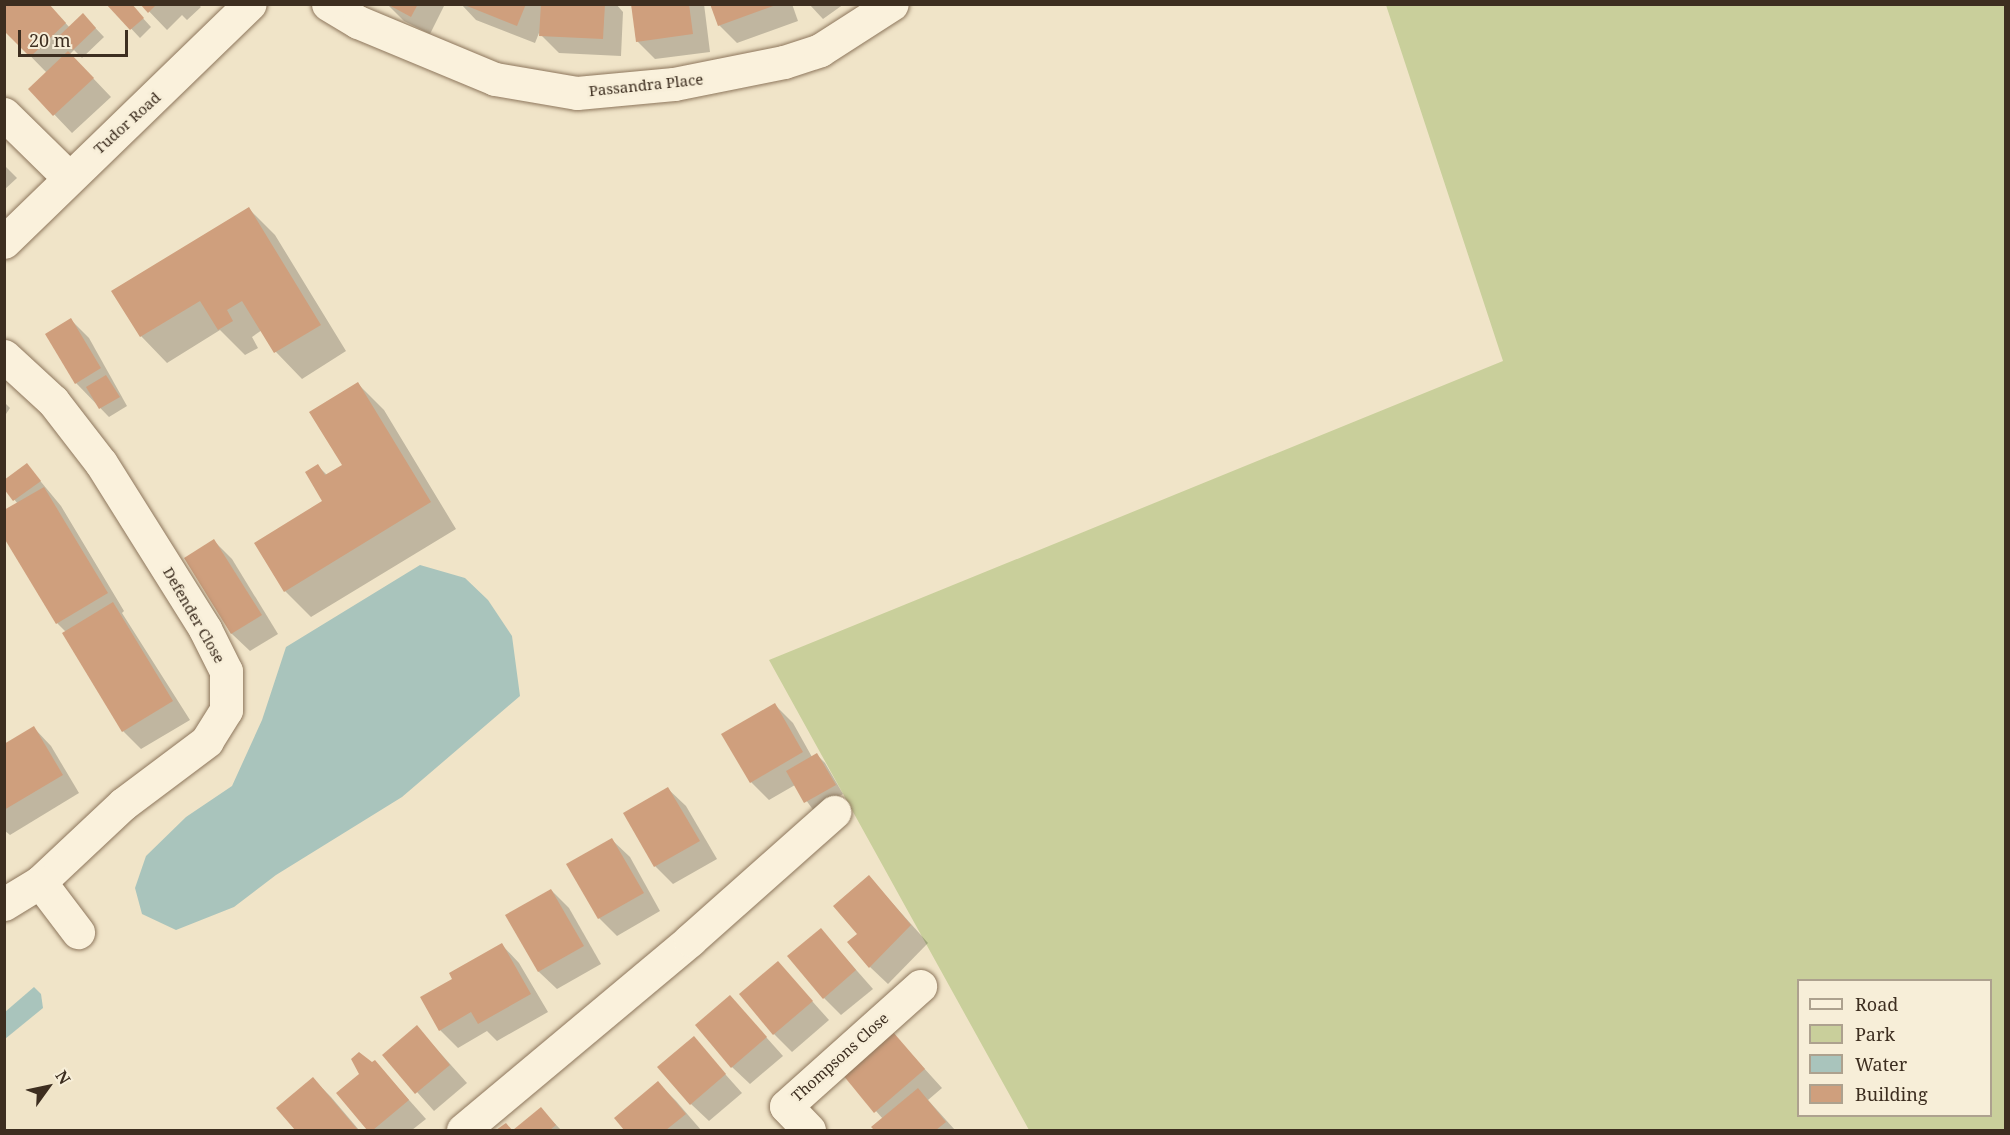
<!DOCTYPE html>
<style>
body{margin:0}
#map{position:relative;width:2010px;height:1135px;overflow:hidden;background:#f0e4c8;font-family:"Noto Serif",serif}
div>[style]{position:absolute}
[style*='--x']{left:calc(var(--x)*1px);top:calc(var(--y)*1px);width:calc(var(--w)*1px);rotate:calc(var(--a)*1deg)}
.green>*{inset:0;background:#c9cf9b}
.water>*{inset:0;background:#a9c4bc}
.shadow>*{inset:0;background:#0003}
.building>*{inset:0;background:#cf9f7d}
.roads{filter:drop-shadow(0 0 2px #8d765c) drop-shadow(0 0 2px #8d765c)}
.minor>*{height:33px;margin:-16.5px;padding:0 16.5px;transform-origin:16.5px;border-radius:16.5px;background:#faf1dc}
span{translate:-50% -50%;white-space:nowrap;text-align:center;line-height:1.15;-webkit-text-stroke:5px #f7eed8;paint-order:stroke}
.street-label{font-size:15px;color:#3d2e20}
.frame{position:absolute;inset:0;border:6px solid #3d2e20;pointer-events:none}
.legend{position:absolute;left:1797px;top:979px;width:195px;height:138px;box-sizing:border-box;background:#f7eed8;border:2px solid #ada18e;margin:0;padding:8px 10px;list-style:none;font-size:18px;color:#3d2e20}
.legend li{display:flex;align-items:center;gap:12px;height:30px}
.legend b{width:30px;border:2px solid #ada18e}
.north{position:absolute;left:18px;top:1057px;width:60px;height:60px;-webkit-text-stroke:4px #f7eed8;paint-order:stroke;rotate:57deg;font-size:16px;font-weight:700;line-height:24px;text-align:center;color:#3d2e20}
.north::after{content:'';display:block;margin:auto;width:21px;height:27px;background:#3d2e20;clip-path:polygon(50% 0,100% 100%,50% 72%,0 100%)}
.scale{position:absolute;left:18px;top:30px;width:110px;height:27px;box-sizing:border-box;border:3px solid #3d2e20;border-top:0;padding-left:8px;font-size:18px;line-height:21px;white-space:nowrap;color:#3d2e20;-webkit-text-stroke:4px #f7eed8;paint-order:stroke}
</style>
<div id="map">
<div class="green">
<div style="clip-path:polygon(evenodd,1386px 5px,2005px 5px,2005px 1130px,1029px 1130px,769px 660px,1503px 361px,1386px 5px,1798px 980px,1990px 980px,1990px 1116px,1798px 1116px,1798px 980px)"></div>
</div>
<div class="water">
<div style="clip-path:polygon(420px 565px,465px 578px,488px 600px,512px 636px,520px 696px,402px 797px,276px 875px,234px 907px,176px 930px,142px 914px,135px 888px,146px 856px,186px 817px,232px 786px,262px 720px,286px 647px)"></div>
<div style="clip-path:polygon(34px 987px,41px 994px,43px 1008px,5px 1039px,5px 1012px)"></div>
</div>
<div class="shadow">
<div style="clip-path:polygon(48px 4px,70px 28px,83px 15px,104px 37px,82px 58px,74px 50px,70px 54px,111px 97px,72px 133px,30px 89px,47px 73px,4px 29px)"></div>
<div style="clip-path:polygon(108px 4px,130px 4px,151px 27px,140px 38px)"></div>
<div style="clip-path:polygon(142px 4px,198px 4px,201px 7px,187px 20px,182px 15px,167px 30px)"></div>
<div style="clip-path:polygon(387px 4px,445px 4px,430px 34px,404px 21px)"></div>
<div style="clip-path:polygon(461px 4px,616px 4px,623px 12px,621px 56px,559px 53px,539px 33px,535px 43px,476px 20px)"></div>
<div style="clip-path:polygon(633px 4px,704px 4px,710px 52px,655px 59px,637px 41px)"></div>
<div style="clip-path:polygon(712px 4px,792px 4px,798px 21px,737px 43px,719px 25px)"></div>
<div style="clip-path:polygon(809px 4px,844px 4px,823px 19px)"></div>
<div style="clip-path:polygon(4px 165px,17px 178px,4px 190px)"></div>
<div style="clip-path:polygon(249px 209px,275px 235px,346px 351px,302px 379px,276px 352px,262px 330px,252px 337px,258px 348px,245px 355px,220px 330px,167px 363px,141px 336px,114px 292px)"></div>
<div style="clip-path:polygon(71px 320px,89px 338px,127px 406px,109px 417px,76px 383px)"></div>
<div style="clip-path:polygon(358px 384px,384px 410px,456px 529px,311px 617px,285px 591px,324px 501px,318px 466px,327px 475px,344px 465px)"></div>
<div style="clip-path:polygon(4px 402px,10px 408px,4px 417px)"></div>
<div style="clip-path:polygon(27px 465px,61px 506px,124px 611px,122px 613px,190px 720px,141px 749px,123px 731px,66px 632px,57px 623px,18px 504px,4px 487px)"></div>
<div style="clip-path:polygon(214px 541px,232px 559px,278px 634px,250px 651px,232px 634px,186px 559px)"></div>
<div style="clip-path:polygon(775px 705px,793px 723px,812px 757px,817px 755px,825px 763px,843px 794px,814px 811px,795px 785px,769px 800px,751px 782px)"></div>
<div style="clip-path:polygon(34px 728px,51px 746px,79px 793px,10px 835px,4px 830px,4px 746px)"></div>
<div style="clip-path:polygon(668px 789px,686px 806px,717px 859px,673px 884px,655px 866px)"></div>
<div style="clip-path:polygon(612px 840px,630px 857px,660px 911px,617px 936px,599px 918px)"></div>
<div style="clip-path:polygon(869px 877px,928px 943px,888px 984px,870px 967px,859px 934px)"></div>
<div style="clip-path:polygon(551px 890px,569px 908px,601px 964px,557px 989px,539px 972px,507px 916px)"></div>
<div style="clip-path:polygon(821px 930px,873px 989px,841px 1015px,824px 998px)"></div>
<div style="clip-path:polygon(502px 945px,519px 963px,548px 1012px,497px 1041px,487px 1031px,458px 1048px,440px 1030px,454px 979px)"></div>
<div style="clip-path:polygon(778px 963px,829px 1020px,792px 1052px,774px 1034px)"></div>
<div style="clip-path:polygon(730px 997px,783px 1056px,750px 1084px,732px 1067px)"></div>
<div style="clip-path:polygon(417px 1027px,467px 1083px,434px 1111px,384px 1055px)"></div>
<div style="clip-path:polygon(893px 1034px,942px 1088px,928px 1100px,955px 1130px,876px 1130px,873px 1127px,883px 1119px,845px 1076px)"></div>
<div style="clip-path:polygon(693px 1038px,742px 1093px,709px 1121px,691px 1104px)"></div>
<div style="clip-path:polygon(375px 1062px,426px 1119px,412px 1130px,369px 1130px,338px 1093px)"></div>
<div style="clip-path:polygon(313px 1079px,331px 1097px,359px 1130px,297px 1130px,278px 1109px)"></div>
<div style="clip-path:polygon(658px 1083px,676px 1101px,701px 1130px,626px 1130px,616px 1119px)"></div>
<div style="clip-path:polygon(541px 1109px,561px 1130px,516px 1130px)"></div>
</div>
<div class="building">
<div style="clip-path:polygon(4px 4px,49px 4px,66px 23px,30px 57px,4px 31px)"></div>
<div style="clip-path:polygon(106px 4px,132px 4px,144px 18px,130px 30px)"></div>
<div style="clip-path:polygon(140px 4px,157px 4px,148px 13px)"></div>
<div style="clip-path:polygon(387px 4px,418px 4px,411px 17px)"></div>
<div style="clip-path:polygon(462px 4px,526px 4px,517px 26px)"></div>
<div style="clip-path:polygon(541px 4px,605px 4px,603px 39px,539px 36px)"></div>
<div style="clip-path:polygon(631px 4px,689px 4px,693px 34px,636px 42px)"></div>
<div style="clip-path:polygon(710px 4px,776px 4px,776px 5px,718px 26px)"></div>
<div style="clip-path:polygon(83px 13px,96px 28px,73px 50px,59px 36px)"></div>
<div style="clip-path:polygon(68px 51px,94px 78px,53px 116px,28px 89px)"></div>
<div style="clip-path:polygon(249px 207px,321px 325px,274px 353px,242px 301px,227px 310px,233px 321px,218px 330px,200px 301px,140px 337px,111px 291px)"></div>
<div style="clip-path:polygon(71px 318px,101px 368px,75px 384px,45px 334px)"></div>
<div style="clip-path:polygon(106px 375px,120px 397px,99px 409px,86px 387px)"></div>
<div style="clip-path:polygon(358px 382px,431px 502px,284px 592px,254px 543px,322px 501px,305px 472px,318px 464px,325px 475px,342px 465px,309px 412px)"></div>
<div style="clip-path:polygon(27px 463px,41px 481px,13px 501px,4px 489px,4px 480px)"></div>
<div style="clip-path:polygon(44px 487px,108px 593px,56px 624px,4px 538px,4px 510px)"></div>
<div style="clip-path:polygon(214px 539px,262px 615px,231px 634px,184px 558px)"></div>
<div style="clip-path:polygon(113px 602px,173px 701px,122px 732px,62px 633px)"></div>
<div style="clip-path:polygon(775px 703px,803px 752px,750px 783px,721px 734px)"></div>
<div style="clip-path:polygon(34px 726px,63px 775px,4px 810px,4px 744px)"></div>
<div style="clip-path:polygon(817px 753px,836px 785px,804px 803px,786px 771px)"></div>
<div style="clip-path:polygon(668px 787px,700px 841px,654px 867px,623px 813px)"></div>
<div style="clip-path:polygon(612px 838px,644px 893px,598px 919px,566px 864px)"></div>
<div style="clip-path:polygon(869px 875px,911px 925px,869px 968px,847px 942px,857px 934px,833px 906px)"></div>
<div style="clip-path:polygon(551px 889px,584px 946px,538px 972px,505px 915px)"></div>
<div style="clip-path:polygon(821px 928px,856px 970px,823px 999px,787px 956px)"></div>
<div style="clip-path:polygon(502px 943px,531px 994px,478px 1024px,471px 1012px,439px 1031px,420px 997px,452px 979px,449px 973px)"></div>
<div style="clip-path:polygon(778px 961px,813px 1001px,773px 1035px,739px 994px)"></div>
<div style="clip-path:polygon(730px 995px,767px 1037px,731px 1068px,695px 1025px)"></div>
<div style="clip-path:polygon(417px 1025px,450px 1065px,415px 1094px,382px 1055px)"></div>
<div style="clip-path:polygon(893px 1032px,925px 1069px,874px 1113px,843px 1075px)"></div>
<div style="clip-path:polygon(694px 1036px,726px 1074px,690px 1105px,657px 1067px)"></div>
<div style="clip-path:polygon(359px 1052px,372px 1062px,375px 1060px,409px 1100px,373px 1130px,367px 1130px,336px 1093px,359px 1074px,351px 1059px)"></div>
<div style="clip-path:polygon(313px 1077px,358px 1130px,295px 1130px,276px 1108px)"></div>
<div style="clip-path:polygon(658px 1081px,686px 1114px,666px 1130px,624px 1130px,614px 1118px)"></div>
<div style="clip-path:polygon(918px 1088px,946px 1122px,936px 1130px,874px 1130px,871px 1127px)"></div>
<div style="clip-path:polygon(541px 1107px,556px 1125px,550px 1130px,513px 1130px)"></div>
<div style="clip-path:polygon(506px 1123px,512px 1130px,496px 1130px)"></div>
</div>
<div class="roads">
<div class="minor">
<div style="--x:328;--y:4;--w:35;--a:31"></div>
<div style="--x:358;--y:22;--w:148;--a:22.6"></div>
<div style="--x:495;--y:79;--w:83;--a:9.7"></div>
<div style="--x:577;--y:93;--w:97;--a:-5.3"></div>
<div style="--x:674;--y:84;--w:112;--a:-11.3"></div>
<div style="--x:784;--y:62;--w:38;--a:-18"></div>
<div style="--x:820;--y:50;--w:85;--a:-32.6"></div>
<div style="--x:4;--y:114;--w:90;--a:44.5"></div>
<div style="--x:4;--y:242;--w:342;--a:-44.1"></div>
<div style="--x:4;--y:356;--w:67;--a:42.6"></div>
<div style="--x:53;--y:401;--w:78;--a:52.3"></div>
<div style="--x:101;--y:463;--w:196;--a:57.9"></div>
<div style="--x:205;--y:629;--w:47;--a:63.4"></div>
<div style="--x:226;--y:671;--w:39;--a:90"></div>
<div style="--x:226;--y:710;--w:36;--a:122"></div>
<div style="--x:207;--y:741;--w:105;--a:143.1"></div>
<div style="--x:123;--y:804;--w:114;--a:136.8"></div>
<div style="--x:40;--y:882;--w:42;--a:148.6"></div>
<div style="--x:40;--y:882;--w:63;--a:52.8"></div>
<div style="--x:463;--y:1130;--w:296;--a:-39.9"></div>
<div style="--x:690;--y:940;--w:193;--a:-41.6"></div>
<div style="--x:809;--y:1130;--w:33;--a:-134"></div>
<div style="--x:786;--y:1106;--w:180;--a:-41.8"></div>
</div>
</div>
<div class="street-label">
<span style="left:646px;top:85px;rotate:-6deg">Passandra Place</span>
<span style="left:127px;top:123px;rotate:-42deg">Tudor Road</span>
<span style="left:194px;top:615px;rotate:60deg">Defender Close</span>
<span style="left:840px;top:1057px;rotate:-42deg">Thompsons Close</span>
</div>
<div class="frame"></div>
<ul class="legend">
<li><b style="height:8px;background:#faf1dc"></b>Road</li>
<li><b style="height:16px;background:#c9cf9b"></b>Park</li>
<li><b style="height:16px;background:#a9c4bc"></b>Water</li>
<li><b style="height:16px;background:#cf9f7d"></b>Building</li>
</ul>
<div class="north">N</div>
<div class="scale">20 m</div>
</div>
